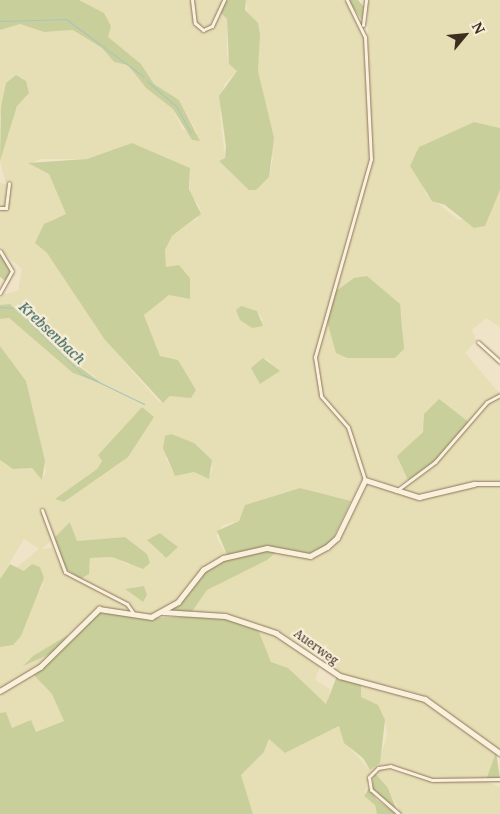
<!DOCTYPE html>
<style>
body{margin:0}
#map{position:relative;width:500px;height:814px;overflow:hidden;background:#f0e4c8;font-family:"Noto Serif",serif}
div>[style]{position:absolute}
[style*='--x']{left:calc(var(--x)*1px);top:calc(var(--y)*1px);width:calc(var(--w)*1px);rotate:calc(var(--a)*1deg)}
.farmland>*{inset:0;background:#e6deb5}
.green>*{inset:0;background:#c9cf9b}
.stream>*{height:1px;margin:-0.5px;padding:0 0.5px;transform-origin:0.5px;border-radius:0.5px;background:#a9c4bc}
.roads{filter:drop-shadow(0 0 1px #8d765c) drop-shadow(0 0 1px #8d765c)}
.street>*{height:3px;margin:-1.5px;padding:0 1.5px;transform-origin:1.5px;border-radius:1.5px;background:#faf1dc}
.secondary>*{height:4.5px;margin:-2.25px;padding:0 2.25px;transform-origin:2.25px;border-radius:2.25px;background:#faf1dc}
span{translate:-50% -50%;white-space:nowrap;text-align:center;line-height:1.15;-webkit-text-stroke:4.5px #f7eed8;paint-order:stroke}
.street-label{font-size:12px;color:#3d2e20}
.water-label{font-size:14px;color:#2f5d5a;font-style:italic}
.north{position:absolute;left:440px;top:10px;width:50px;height:50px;-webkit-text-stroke:4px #f7eed8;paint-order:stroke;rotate:62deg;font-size:14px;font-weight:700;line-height:20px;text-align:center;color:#3d2e20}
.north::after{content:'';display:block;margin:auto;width:18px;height:22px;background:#3d2e20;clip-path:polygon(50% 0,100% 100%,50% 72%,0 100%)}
</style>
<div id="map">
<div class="farmland">
<div style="clip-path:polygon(evenodd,79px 0,191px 0,195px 24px,203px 32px,212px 27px,220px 12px,227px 19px,227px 55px,237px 71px,224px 85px,220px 114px,225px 158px,219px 161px,250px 190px,269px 177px,273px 159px,258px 71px,258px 23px,248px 16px,246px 0,345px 0,364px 40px,370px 161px,314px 358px,322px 401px,347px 428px,363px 478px,351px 501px,300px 488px,245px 505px,239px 521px,223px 525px,216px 536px,227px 555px,202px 569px,180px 599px,151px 616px,138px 614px,131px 606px,80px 579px,90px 567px,90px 558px,112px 557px,129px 565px,147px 554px,125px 537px,77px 541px,71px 522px,42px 549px,52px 548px,67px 574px,121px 602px,131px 612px,98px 608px,68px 635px,24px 663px,54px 652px,43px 663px,0 690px,0 647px,6px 646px,43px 585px,40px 567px,32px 564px,25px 571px,16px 568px,39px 549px,24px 539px,0 579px,0 460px,13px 469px,32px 468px,42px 480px,46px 471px,26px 381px,0 346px,0 319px,9px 318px,73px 373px,92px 381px,96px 377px,62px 354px,10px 304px,0 305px,0 295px,18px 291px,22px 269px,0 250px,0 209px,8px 208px,8px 192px,5px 207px,0 207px,0 183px,6px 184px,0 161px,17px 106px,28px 88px,22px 77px,5px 91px,0 119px,0 30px,20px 24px,44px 32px,73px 30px,102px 48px,114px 62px,128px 65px,146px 88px,173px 109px,182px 129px,198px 134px,179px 100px,154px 84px,141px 64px,107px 37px,111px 26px,104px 13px,79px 0,132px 143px,190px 168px,190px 194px,200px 207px,198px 218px,172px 236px,165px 250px,166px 267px,185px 271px,190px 278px,190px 299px,169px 295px,144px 314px,160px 356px,178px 360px,196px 390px,170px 396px,166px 401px,159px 402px,105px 340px,47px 253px,35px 243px,51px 220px,66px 214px,49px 174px,32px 163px,41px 159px,87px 159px,132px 143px,79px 0,257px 311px,263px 320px,252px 328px,240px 320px,257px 311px,79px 0,263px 358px,270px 361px,276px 374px,260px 384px,263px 358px,79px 0,142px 407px,147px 411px,123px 460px,64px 502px,56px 499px,97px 469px,102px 461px,98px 455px,142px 407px,79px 0,171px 434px,206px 454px,213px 468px,209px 479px,194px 472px,175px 476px,166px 459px,171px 434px,79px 0,160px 533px,174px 543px,162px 556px,148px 540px,160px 533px,79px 0,144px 586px,147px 595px,140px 600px,125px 589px,144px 586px)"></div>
<div style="clip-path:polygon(193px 0,223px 0,209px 27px,197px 24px)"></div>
<div style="clip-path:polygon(367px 0,500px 0,500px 128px,474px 122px,423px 145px,412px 161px,426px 194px,459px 220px,488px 212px,500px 190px,500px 327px,486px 318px,472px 330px,476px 341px,465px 353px,500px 394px,470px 423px,423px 418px,426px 427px,412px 443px,408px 480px,394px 487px,367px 476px,350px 429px,322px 395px,316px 357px,326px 318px,334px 345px,347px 358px,381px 355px,403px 333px,401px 312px,332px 294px,372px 163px)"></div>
<div style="clip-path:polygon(500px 396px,500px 482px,477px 482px,417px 495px,401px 491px,436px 464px,487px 404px)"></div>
<div style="clip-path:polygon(365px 483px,420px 499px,479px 484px,500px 485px,500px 751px,412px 692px,346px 677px,286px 636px,252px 622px,223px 614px,191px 613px,207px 590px,279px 551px,307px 559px,330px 547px,339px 538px)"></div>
<div style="clip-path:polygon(257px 627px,294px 644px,320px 666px,315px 680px,330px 689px,327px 704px,271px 662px)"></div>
<div style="clip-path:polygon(32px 673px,52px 694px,64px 721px,36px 732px,12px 728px,6px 712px,0 713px,0 693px)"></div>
<div style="clip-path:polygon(361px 684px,419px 697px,496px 752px,486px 780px,428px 778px,382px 765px,369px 774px,364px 796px,375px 805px,377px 814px,253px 814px,241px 775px,264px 752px,270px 738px,285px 753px,339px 726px,349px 747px,370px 770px,377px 766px,387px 736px,385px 720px,360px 697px)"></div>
<div style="clip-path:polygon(382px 768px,429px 781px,486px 782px,500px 787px,500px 814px,401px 814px,388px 788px,374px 772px)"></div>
</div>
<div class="green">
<div style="clip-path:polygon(0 0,79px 0,104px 13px,111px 26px,108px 37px,141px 64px,154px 84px,179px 100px,200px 141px,192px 140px,173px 109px,146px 88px,128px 65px,114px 62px,102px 48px,73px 30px,44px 32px,20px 24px,0 30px)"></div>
<div style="clip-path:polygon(225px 0,246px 0,245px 10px,258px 23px,260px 34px,258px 71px,274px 138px,269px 177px,256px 190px,249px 190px,219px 161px,225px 158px,226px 146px,219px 96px,237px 71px,229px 64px,227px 19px,220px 12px)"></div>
<div style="clip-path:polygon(348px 0,358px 0,364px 7px,362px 20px)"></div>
<div style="clip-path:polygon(16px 75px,26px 81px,29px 93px,17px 106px,0 161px,1px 107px,6px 83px)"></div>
<div style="clip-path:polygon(474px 122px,500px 128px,500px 190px,485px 226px,474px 228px,445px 205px,432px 201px,410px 166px,419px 147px)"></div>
<div style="clip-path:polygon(132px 143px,190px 168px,189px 189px,201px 214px,172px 236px,165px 250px,166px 267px,179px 265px,190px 278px,190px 299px,169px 295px,144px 315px,160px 356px,178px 360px,196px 390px,191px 398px,170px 396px,163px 403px,105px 340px,47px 253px,35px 243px,44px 224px,66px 214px,49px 174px,28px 163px,87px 159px)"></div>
<div style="clip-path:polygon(0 252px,10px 267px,8px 283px,0 277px)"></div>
<div style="clip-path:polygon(367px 276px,400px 304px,404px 349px,395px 358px,347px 358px,336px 353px,326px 318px,332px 294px,354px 278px)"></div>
<div style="clip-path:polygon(10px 304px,62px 354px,104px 385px,73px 373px,9px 318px,0 319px,0 305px)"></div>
<div style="clip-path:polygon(241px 306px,257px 311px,263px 326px,252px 328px,240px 320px,236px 310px)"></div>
<div style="clip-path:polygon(0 346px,26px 381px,45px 461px,42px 480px,32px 468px,13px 469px,0 460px)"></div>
<div style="clip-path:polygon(263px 358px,280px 371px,260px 384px,251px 368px)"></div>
<div style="clip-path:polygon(439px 399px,470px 423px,434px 463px,408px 480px,397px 456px,423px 432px,424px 414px)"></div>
<div style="clip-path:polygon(142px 407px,154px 417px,128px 457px,64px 502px,55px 499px,97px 469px,102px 461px,98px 455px)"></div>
<div style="clip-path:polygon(171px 434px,194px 443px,212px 460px,209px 479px,194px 472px,175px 476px,163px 448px,165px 436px)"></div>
<div style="clip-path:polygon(300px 488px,351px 501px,331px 543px,311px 554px,281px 548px,267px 560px,207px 590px,191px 613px,169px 611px,204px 571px,228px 557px,217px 531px,239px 521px,245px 505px)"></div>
<div style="clip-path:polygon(70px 522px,77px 541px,125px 537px,147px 554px,150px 563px,143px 569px,112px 557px,90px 558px,89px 574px,80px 579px,62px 566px,52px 540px)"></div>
<div style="clip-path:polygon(160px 533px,178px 547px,166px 558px,147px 540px)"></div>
<div style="clip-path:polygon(10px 564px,24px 571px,32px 564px,40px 567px,44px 578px,21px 636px,13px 645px,0 647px,0 579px)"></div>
<div style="clip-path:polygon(144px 586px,147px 595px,143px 602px,125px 589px)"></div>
<div style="clip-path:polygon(99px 610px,143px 618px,220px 616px,257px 627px,271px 662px,288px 668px,326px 704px,337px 676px,361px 684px,361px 697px,378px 705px,385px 720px,380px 763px,370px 770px,363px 758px,344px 743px,339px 726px,285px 753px,269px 739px,264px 752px,241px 775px,253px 814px,0 814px,0 713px,6px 712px,12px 728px,31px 720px,36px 732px,64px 721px,52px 694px,32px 673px)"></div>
<div style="clip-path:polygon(68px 635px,54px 652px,23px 666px,33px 656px)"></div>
<div style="clip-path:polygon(496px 752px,500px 778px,486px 780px)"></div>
<div style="clip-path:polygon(374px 772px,388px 788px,397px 811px,372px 791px)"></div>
<div style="clip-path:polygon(369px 788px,377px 800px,397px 814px,377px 814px,375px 805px,364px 796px)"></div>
</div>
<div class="stream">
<div style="--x:0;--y:21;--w:66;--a:-1.7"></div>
<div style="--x:66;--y:19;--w:97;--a:36.6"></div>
<div style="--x:147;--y:81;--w:38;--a:41"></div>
<div style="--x:176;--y:106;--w:31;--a:61"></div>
<div style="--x:0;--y:307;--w:15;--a:4"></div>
<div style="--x:15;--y:308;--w:94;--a:44.6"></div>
<div style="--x:82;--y:374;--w:69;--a:25.8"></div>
</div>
<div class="roads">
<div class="street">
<div style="--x:192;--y:0;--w:23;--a:83"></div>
<div style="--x:195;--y:23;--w:11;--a:41"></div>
<div style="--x:203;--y:30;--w:10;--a:-24"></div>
<div style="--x:212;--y:26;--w:29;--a:-65"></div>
<div style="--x:347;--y:0;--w:41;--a:64.1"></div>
<div style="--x:365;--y:37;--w:122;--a:87.2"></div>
<div style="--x:371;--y:159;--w:206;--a:105.8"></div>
<div style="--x:315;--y:357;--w:39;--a:81"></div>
<div style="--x:321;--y:396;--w:41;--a:48.9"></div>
<div style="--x:348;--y:427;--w:56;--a:72.2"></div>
<div style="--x:363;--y:25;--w:25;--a:-83"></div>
<div style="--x:0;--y:208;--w:6;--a:0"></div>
<div style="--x:6;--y:208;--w:25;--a:-83"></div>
<div style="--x:0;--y:251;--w:23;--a:59"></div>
<div style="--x:12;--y:271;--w:25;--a:119"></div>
<div style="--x:478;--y:342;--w:30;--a:42"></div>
<div style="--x:396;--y:491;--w:49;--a:-36.6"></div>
<div style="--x:435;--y:462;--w:79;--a:-49.1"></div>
<div style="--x:487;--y:402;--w:15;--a:-28"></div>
<div style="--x:42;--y:510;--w:66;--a:69.6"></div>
<div style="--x:65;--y:572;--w:70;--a:27.3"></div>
<div style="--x:127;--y:604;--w:12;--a:55"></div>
<div style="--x:399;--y:814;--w:37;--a:-139"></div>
<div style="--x:371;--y:790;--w:13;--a:-99"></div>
<div style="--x:369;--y:777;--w:13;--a:-45"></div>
<div style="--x:378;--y:768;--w:12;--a:-9"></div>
<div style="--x:390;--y:766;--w:44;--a:18.4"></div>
<div style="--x:432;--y:780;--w:68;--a:-0.8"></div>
</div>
<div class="secondary">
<div style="--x:163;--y:612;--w:62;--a:3.7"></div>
<div style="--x:225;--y:616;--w:54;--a:18.4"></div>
<div style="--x:276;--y:633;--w:77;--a:33.9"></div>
<div style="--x:340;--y:676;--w:88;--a:15.1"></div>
<div style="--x:425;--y:699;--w:92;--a:35.8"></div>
<div style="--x:0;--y:691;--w:47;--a:-31"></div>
<div style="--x:40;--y:667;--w:83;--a:-44.5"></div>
<div style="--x:99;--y:609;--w:53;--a:8.7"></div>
<div style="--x:151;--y:617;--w:31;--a:-29"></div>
<div style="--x:178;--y:602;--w:41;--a:-52"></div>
<div style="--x:203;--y:570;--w:23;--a:-31"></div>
<div style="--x:223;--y:558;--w:45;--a:-12.8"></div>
<div style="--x:267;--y:548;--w:44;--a:10.5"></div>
<div style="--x:310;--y:556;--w:19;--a:-28"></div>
<div style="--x:327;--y:547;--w:13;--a:-42"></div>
<div style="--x:337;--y:538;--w:64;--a:-64.2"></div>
<div style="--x:365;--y:480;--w:57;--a:17.5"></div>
<div style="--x:419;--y:497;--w:57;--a:-13.3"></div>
<div style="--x:474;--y:484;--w:26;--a:0"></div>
</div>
</div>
<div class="street-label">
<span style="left:316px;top:647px;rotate:36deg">Auerweg</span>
</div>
<div class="water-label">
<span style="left:52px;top:333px;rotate:43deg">Krebsenbach</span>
</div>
<div class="north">N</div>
</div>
